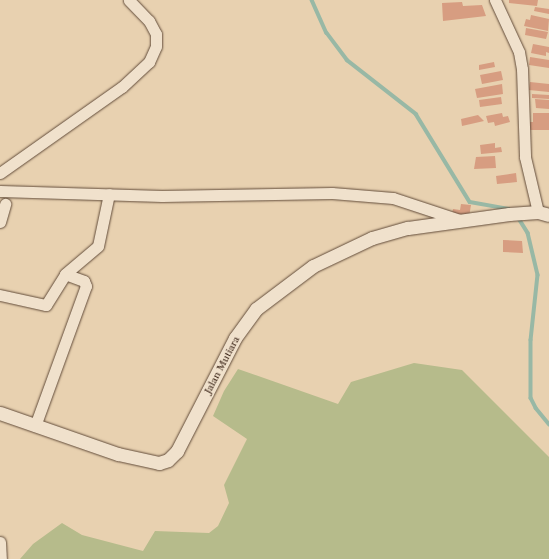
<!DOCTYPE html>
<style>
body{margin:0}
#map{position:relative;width:549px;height:559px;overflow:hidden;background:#e8d1b0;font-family:"Libre Caslon Text",serif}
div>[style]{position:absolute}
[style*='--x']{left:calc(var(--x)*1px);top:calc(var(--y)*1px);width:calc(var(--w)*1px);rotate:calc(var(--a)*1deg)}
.green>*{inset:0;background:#b6bb8b}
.stream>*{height:3.5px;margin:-1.75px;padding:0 1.75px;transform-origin:1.75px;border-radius:1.75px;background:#98b8a5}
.building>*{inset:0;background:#d79d81}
.roads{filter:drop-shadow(0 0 1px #624c3a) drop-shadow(0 0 1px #624c3a)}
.minor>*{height:11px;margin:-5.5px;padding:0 5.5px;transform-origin:5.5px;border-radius:5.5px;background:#f0e1cc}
.tertiary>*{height:13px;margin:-6.5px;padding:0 6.5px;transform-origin:6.5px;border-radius:6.5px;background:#f0e1cc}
span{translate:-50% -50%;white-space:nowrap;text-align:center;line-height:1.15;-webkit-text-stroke:3px #f0e1cc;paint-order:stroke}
.street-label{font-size:10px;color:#361f12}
</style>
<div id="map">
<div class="green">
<div style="clip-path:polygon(414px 363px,462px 370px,549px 457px,549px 559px,20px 559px,33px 544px,62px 523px,82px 535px,143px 551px,155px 531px,209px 533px,218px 526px,229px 503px,224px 485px,247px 439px,213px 416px,224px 391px,238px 369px,338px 404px,351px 382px)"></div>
</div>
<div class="stream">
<div style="--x:312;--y:0;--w:36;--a:66"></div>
<div style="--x:327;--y:33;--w:34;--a:53"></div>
<div style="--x:347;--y:60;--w:88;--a:38"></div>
<div style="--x:416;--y:114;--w:103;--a:58.5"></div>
<div style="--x:470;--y:202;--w:39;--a:10"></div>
<div style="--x:518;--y:217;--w:19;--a:58"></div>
<div style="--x:528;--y:233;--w:43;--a:76.6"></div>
<div style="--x:538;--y:275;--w:65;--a:96.1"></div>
<div style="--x:531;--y:340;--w:58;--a:90"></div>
<div style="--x:531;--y:398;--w:11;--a:63"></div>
<div style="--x:536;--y:408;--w:21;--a:51"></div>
</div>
<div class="building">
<div style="clip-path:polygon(509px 0,538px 0,537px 6px,509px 3px)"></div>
<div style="clip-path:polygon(462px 2px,463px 6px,482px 5px,486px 16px,443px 21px,442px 3px)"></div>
<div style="clip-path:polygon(535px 7px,549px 9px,549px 14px,534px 11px)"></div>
<div style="clip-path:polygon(531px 15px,549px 19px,548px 31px,524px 26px,526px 19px,530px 20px)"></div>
<div style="clip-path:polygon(526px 28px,548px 32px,546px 39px,525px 35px)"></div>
<div style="clip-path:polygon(533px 44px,549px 47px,549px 53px,546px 52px,546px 56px,531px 53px)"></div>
<div style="clip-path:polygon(530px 57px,549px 60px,549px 68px,529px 65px)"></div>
<div style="clip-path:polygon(494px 62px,495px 67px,479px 70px,479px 65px)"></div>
<div style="clip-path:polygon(501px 71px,503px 80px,482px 84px,480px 75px)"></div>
<div style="clip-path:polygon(530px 82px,549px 84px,549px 92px,529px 90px)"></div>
<div style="clip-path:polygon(502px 84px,503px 94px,477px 98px,475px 89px)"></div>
<div style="clip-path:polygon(532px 94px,549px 95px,549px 99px,532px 98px)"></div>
<div style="clip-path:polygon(501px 97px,502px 104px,480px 107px,479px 100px)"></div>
<div style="clip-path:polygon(535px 99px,549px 100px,549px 109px,536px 108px)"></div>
<div style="clip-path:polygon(502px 113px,503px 117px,508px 116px,510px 122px,495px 126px,494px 122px,488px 123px,486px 116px)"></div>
<div style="clip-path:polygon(533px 113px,549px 113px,549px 130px,527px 130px,527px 122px,533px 122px)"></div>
<div style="clip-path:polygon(478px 115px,484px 121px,462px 126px,461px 119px)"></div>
<div style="clip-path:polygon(495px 143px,495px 148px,501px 147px,502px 152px,481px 154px,480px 145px)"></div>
<div style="clip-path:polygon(495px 156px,496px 168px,474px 169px,476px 157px)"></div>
<div style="clip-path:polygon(516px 173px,517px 182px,497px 184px,496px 176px)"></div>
<div style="clip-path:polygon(461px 204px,471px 205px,469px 217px,452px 214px,453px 209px,460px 210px)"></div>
<div style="clip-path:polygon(503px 240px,522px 241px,523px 253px,503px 252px)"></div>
</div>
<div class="roads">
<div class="minor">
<div style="--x:495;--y:0;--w:57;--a:65.2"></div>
<div style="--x:519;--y:52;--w:17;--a:80"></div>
<div style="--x:522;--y:69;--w:88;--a:88"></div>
<div style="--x:525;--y:157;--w:57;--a:76.7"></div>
<div style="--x:0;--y:173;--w:149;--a:-35.2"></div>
<div style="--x:122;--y:87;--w:37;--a:-43"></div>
<div style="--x:149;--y:62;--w:17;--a:-66"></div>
<div style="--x:156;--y:46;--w:12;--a:-90"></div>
<div style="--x:156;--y:34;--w:15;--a:-118"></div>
<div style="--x:149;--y:21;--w:29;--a:-134"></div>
<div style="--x:0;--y:191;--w:162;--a:1.8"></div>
<div style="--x:162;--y:196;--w:170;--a:-1"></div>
<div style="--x:332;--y:193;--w:61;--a:4.7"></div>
<div style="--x:393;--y:198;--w:71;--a:18.2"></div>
<div style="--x:0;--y:222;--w:19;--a:-74"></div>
<div style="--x:0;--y:295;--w:47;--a:12.3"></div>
<div style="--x:46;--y:305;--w:36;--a:-58"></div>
<div style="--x:65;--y:274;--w:43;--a:-40.3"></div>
<div style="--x:98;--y:246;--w:53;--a:-78.1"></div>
<div style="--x:35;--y:426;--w:149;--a:-70"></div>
<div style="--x:86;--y:286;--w:5;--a:-112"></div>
<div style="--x:84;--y:281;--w:20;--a:-160"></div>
<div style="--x:0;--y:542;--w:17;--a:87"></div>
</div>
<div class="tertiary">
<div style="--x:0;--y:413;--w:125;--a:19.2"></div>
<div style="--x:118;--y:454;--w:42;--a:12.4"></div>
<div style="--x:159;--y:463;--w:9;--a:-18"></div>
<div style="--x:168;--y:460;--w:13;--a:-45"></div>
<div style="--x:177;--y:451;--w:127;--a:-62.8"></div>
<div style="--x:235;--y:338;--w:36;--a:-54"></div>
<div style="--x:256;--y:309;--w:71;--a:-37"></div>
<div style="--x:313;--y:266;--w:65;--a:-25.4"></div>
<div style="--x:372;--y:238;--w:37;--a:-16"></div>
<div style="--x:408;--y:228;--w:102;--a:-7.9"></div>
<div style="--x:509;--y:214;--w:29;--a:-4"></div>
<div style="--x:538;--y:212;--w:11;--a:15"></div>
</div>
</div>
<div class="street-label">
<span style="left:222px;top:365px;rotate:-62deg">Jalan Mutiara</span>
</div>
</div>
